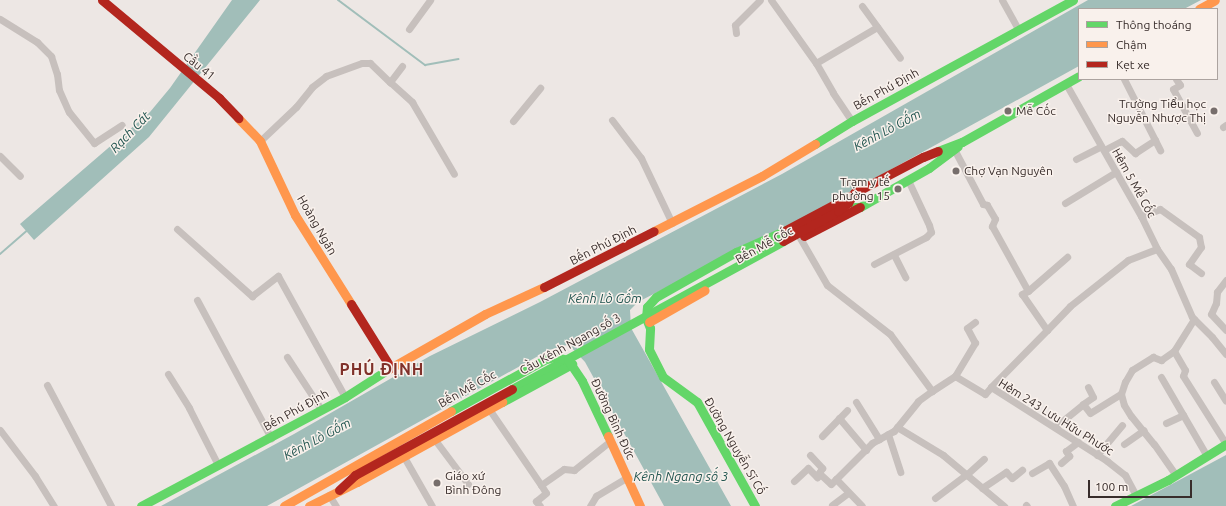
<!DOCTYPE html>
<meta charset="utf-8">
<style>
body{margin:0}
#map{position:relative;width:1226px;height:506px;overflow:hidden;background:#ede7e4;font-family:Ubuntu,sans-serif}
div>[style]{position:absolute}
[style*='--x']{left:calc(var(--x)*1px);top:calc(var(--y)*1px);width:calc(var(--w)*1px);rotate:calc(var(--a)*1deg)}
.water>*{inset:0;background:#a1beb9}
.stream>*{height:2px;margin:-1px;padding:0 1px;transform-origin:1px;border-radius:1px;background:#a1beb9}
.street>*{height:7px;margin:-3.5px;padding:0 3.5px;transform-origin:3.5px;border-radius:3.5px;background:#c7c0bd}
.fast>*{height:9px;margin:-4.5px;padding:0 4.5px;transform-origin:4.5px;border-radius:4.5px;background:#63d668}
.slow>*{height:9px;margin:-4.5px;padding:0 4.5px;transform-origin:4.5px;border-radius:4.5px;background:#ff974d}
.jam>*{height:9px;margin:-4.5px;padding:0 4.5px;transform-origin:4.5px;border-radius:4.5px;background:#b3261e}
.dots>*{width:11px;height:11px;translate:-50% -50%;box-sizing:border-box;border:2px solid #f9f1ec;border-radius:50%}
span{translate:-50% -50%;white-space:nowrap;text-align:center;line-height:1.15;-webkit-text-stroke:3px #f9f1ec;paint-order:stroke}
.street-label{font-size:12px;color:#382d2b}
.poi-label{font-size:12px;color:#382d2b}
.right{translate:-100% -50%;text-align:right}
.left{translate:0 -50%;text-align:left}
.water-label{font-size:13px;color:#235651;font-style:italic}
.district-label{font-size:16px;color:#80312a;font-weight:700;letter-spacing:1px}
.legend{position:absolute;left:1078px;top:8px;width:140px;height:72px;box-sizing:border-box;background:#f9f1ec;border:1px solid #aca39f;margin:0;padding:5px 7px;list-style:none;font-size:12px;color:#382d2b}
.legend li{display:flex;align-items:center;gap:8px;height:20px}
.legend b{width:20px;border:1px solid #aca39f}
.scale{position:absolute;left:1088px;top:480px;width:104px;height:18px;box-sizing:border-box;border:2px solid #382d2b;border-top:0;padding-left:5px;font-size:12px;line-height:14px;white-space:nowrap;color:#382d2b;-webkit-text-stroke:3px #f9f1ec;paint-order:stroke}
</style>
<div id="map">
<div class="water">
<div style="clip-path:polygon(232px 0,260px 0,149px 137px,34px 240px,20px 224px,150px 112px,170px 88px)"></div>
<div style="clip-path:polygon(1088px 0,1201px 0,1184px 9px,1079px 9px,1079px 66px,810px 214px,638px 302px,630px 310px,631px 328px,731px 506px,664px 506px,585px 362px,571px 347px,567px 345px,549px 350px,267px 506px,161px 506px,294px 434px,430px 356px,540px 302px,782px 174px)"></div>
<div style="clip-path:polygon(1226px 455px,1226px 506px,1131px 506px)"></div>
</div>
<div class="stream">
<div style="--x:338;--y:0;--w:109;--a:36.8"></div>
<div style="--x:425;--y:65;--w:34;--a:-10"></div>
<div style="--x:0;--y:254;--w:37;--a:-41"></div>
</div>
<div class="street">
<div style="--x:771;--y:0;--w:77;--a:54.5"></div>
<div style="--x:816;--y:63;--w:34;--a:60"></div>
<div style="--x:833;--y:93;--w:34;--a:56"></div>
<div style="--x:1002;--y:0;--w:33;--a:61"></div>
<div style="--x:862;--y:6;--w:64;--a:53.8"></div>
<div style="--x:0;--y:19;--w:44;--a:31.9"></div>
<div style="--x:37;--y:42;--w:20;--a:45"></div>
<div style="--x:51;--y:56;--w:19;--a:72"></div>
<div style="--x:57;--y:74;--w:16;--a:83"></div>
<div style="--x:59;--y:90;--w:24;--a:66"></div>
<div style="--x:69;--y:112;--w:40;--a:51"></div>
<div style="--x:94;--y:143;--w:33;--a:-33"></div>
<div style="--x:409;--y:29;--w:36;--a:-54"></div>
<div style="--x:736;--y:33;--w:8;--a:-97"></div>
<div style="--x:735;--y:25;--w:35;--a:-45"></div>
<div style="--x:816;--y:63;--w:71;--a:-30.5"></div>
<div style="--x:1124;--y:79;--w:80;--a:63.1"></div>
<div style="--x:1176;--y:79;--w:7;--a:56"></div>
<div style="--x:1180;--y:85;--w:8;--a:150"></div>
<div style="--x:1173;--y:89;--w:50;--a:61.4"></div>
<div style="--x:390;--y:82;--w:30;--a:42"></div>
<div style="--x:412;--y:102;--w:83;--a:59.7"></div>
<div style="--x:1066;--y:84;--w:152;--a:60.4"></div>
<div style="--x:1141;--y:216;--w:37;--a:64"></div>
<div style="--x:1157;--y:249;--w:24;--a:55"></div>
<div style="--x:1171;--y:269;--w:52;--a:66.4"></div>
<div style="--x:1192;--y:317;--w:28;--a:45"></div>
<div style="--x:1212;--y:337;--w:22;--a:51"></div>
<div style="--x:612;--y:120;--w:48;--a:52.7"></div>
<div style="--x:641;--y:158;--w:72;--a:64.5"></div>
<div style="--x:513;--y:121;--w:43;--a:-50.7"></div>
<div style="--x:1223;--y:127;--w:4;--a:-34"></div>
<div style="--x:260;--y:141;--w:50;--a:-43.4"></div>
<div style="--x:296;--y:107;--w:26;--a:-51"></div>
<div style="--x:312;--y:87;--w:18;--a:-38"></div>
<div style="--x:326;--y:76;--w:38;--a:-20"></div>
<div style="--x:362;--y:63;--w:8;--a:0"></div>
<div style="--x:370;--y:63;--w:28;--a:44"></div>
<div style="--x:390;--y:82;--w:20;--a:-53"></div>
<div style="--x:954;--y:149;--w:62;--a:62.2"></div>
<div style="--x:983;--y:204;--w:4;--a:14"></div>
<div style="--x:987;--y:205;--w:16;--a:60"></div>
<div style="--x:995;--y:219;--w:8;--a:113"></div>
<div style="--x:992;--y:226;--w:74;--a:61"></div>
<div style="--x:1028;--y:291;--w:7;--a:153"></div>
<div style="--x:1022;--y:294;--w:44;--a:55.2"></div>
<div style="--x:1047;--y:330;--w:80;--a:134.5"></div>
<div style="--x:1104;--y:150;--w:20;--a:-27"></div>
<div style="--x:1122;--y:141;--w:18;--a:43"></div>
<div style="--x:1135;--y:153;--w:24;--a:-33"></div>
<div style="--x:0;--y:156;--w:28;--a:45"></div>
<div style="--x:1076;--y:159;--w:28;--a:-27"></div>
<div style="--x:1065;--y:203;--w:60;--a:-31.3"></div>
<div style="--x:1141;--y:216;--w:20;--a:-20"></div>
<div style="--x:1160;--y:209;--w:48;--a:35.7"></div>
<div style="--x:1199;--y:237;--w:10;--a:79"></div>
<div style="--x:1201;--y:247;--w:21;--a:125"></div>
<div style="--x:1189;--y:264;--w:15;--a:37"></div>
<div style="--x:177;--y:229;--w:101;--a:41.8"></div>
<div style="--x:252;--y:296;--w:33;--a:-38"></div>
<div style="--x:278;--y:276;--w:138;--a:61"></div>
<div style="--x:800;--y:238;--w:54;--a:60.1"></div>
<div style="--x:827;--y:285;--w:80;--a:37.9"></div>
<div style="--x:890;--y:334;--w:71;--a:53.6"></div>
<div style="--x:932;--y:391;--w:27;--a:-33"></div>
<div style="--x:955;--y:376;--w:39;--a:-59"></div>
<div style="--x:975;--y:343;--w:17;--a:-118"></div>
<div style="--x:967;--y:328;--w:10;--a:-37"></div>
<div style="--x:894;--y:255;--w:25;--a:63"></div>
<div style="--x:874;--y:264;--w:59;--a:-27.4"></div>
<div style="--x:926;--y:237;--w:7;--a:-45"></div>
<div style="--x:931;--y:232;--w:7;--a:-106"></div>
<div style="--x:929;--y:225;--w:50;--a:-115"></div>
<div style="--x:1226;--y:280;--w:15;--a:127"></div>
<div style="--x:1217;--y:292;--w:11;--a:95"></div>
<div style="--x:1216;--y:303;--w:12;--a:114"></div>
<div style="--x:1211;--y:314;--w:22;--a:47"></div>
<div style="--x:1028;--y:291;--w:52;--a:-41.1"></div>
<div style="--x:197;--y:300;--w:157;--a:61.8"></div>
<div style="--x:1194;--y:319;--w:38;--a:122"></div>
<div style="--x:1174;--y:351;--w:22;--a:60"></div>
<div style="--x:1185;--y:370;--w:6;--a:108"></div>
<div style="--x:1183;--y:376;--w:80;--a:57.7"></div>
<div style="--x:1047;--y:330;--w:33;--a:-46"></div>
<div style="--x:1070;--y:306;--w:74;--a:-38.4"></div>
<div style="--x:1128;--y:260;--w:31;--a:-21"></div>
<div style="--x:287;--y:357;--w:62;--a:56.8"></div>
<div style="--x:168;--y:374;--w:40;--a:58"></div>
<div style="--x:189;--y:408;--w:64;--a:63"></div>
<div style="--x:955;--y:376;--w:35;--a:31"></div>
<div style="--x:985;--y:394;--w:9;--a:-49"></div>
<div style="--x:991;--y:387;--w:138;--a:32.5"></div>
<div style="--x:1107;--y:461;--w:23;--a:38"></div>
<div style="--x:1125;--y:475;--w:24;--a:62"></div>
<div style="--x:1161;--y:377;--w:91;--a:59.8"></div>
<div style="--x:1214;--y:382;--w:22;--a:58"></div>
<div style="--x:47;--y:385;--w:137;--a:62.1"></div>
<div style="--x:1121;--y:394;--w:13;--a:-72"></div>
<div style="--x:1125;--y:382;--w:14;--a:-60"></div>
<div style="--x:1132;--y:370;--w:25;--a:-32"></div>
<div style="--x:1153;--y:357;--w:9;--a:21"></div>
<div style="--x:1161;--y:360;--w:16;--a:-35"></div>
<div style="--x:856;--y:402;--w:44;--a:58.1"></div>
<div style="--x:1083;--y:404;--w:12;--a:-35"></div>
<div style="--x:1093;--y:397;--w:11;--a:-117"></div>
<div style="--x:489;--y:409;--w:92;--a:55.6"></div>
<div style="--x:541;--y:485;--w:9;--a:58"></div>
<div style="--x:546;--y:493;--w:13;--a:141"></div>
<div style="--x:536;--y:501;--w:6;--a:51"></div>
<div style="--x:839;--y:418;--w:42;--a:49.8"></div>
<div style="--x:1166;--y:423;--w:19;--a:-25"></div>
<div style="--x:897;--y:427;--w:54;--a:31.3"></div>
<div style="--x:943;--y:455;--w:80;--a:39.9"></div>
<div style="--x:1055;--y:427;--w:36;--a:-39"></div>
<div style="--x:1083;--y:404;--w:11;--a:52"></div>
<div style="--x:1090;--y:413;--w:36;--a:-32"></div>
<div style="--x:1121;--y:394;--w:11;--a:75"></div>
<div style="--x:1124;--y:405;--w:13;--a:58"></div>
<div style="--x:1131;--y:416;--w:36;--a:51"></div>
<div style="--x:1154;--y:444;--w:38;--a:55"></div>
<div style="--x:0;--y:430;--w:58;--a:52.7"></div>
<div style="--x:35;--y:476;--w:36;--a:58"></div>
<div style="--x:888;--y:434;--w:40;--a:72"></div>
<div style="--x:822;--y:436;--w:36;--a:-46"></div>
<div style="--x:435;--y:440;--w:55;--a:53.1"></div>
<div style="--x:1124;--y:444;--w:24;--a:-35"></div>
<div style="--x:810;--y:455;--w:18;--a:47"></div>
<div style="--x:822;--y:468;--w:6;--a:121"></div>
<div style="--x:819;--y:473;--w:16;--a:43"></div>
<div style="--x:831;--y:484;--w:7;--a:-45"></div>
<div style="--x:836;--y:479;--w:37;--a:46"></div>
<div style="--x:1097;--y:455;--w:39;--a:-50"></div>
<div style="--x:404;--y:457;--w:56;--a:60.3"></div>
<div style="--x:1061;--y:463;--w:11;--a:-41"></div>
<div style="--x:1069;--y:456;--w:6;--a:-121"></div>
<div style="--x:1066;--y:451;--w:15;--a:-37"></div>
<div style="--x:1032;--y:473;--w:20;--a:-30"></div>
<div style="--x:1049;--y:463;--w:27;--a:57"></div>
<div style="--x:1064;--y:486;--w:22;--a:66"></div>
<div style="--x:836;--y:479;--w:51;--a:-45"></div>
<div style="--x:872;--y:443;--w:25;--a:-29"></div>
<div style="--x:894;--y:431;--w:38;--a:-51"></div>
<div style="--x:918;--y:401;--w:17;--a:-36"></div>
<div style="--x:794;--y:481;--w:19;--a:-43"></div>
<div style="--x:808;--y:468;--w:13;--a:45"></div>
<div style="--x:817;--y:477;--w:4;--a:-45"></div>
<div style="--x:541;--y:485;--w:28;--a:-35"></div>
<div style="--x:564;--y:469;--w:10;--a:6"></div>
<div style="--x:574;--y:470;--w:45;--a:-38.7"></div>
<div style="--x:982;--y:488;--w:29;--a:-34"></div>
<div style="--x:1006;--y:472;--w:8;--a:45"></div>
<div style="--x:1012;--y:478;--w:13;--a:-39"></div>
<div style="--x:329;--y:495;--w:13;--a:58"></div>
<div style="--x:935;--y:498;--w:39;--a:-37"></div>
<div style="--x:966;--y:475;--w:24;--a:-42"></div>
<div style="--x:832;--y:505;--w:20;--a:-37"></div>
<div style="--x:1026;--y:505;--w:1;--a:45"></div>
<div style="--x:590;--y:506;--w:12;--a:-59"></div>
<div style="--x:596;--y:496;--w:37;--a:-31"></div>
</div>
<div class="fast">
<div style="--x:815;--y:144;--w:44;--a:-31.9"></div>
<div style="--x:852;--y:121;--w:252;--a:-28.7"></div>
<div style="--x:938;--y:151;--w:26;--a:-21"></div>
<div style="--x:962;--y:142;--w:134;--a:-29.4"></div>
<div style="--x:855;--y:207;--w:5;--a:0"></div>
<div style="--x:860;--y:207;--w:79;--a:-29.5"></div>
<div style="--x:929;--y:168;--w:36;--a:-37"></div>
<div style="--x:512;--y:389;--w:309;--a:-28.6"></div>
<div style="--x:502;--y:402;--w:80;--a:-28.5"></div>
<div style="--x:451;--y:411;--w:108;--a:-28.7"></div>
<div style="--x:546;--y:359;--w:9;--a:-13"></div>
<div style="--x:555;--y:357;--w:13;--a:13"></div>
<div style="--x:568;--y:360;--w:25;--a:56"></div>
<div style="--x:582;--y:381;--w:61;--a:64.7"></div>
<div style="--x:141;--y:506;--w:231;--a:-28.1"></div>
<div style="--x:345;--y:397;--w:50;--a:-32.7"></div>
<div style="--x:755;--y:506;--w:119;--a:-119.1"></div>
<div style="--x:697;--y:402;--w:42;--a:-143.7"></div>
<div style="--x:663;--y:377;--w:31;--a:-117"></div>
<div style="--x:649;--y:349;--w:21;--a:-87"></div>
<div style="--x:650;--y:328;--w:11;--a:-112"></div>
<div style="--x:646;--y:318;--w:11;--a:-85"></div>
<div style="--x:647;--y:307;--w:13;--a:-48"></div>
<div style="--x:656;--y:297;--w:92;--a:-29.4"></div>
<div style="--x:736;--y:252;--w:55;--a:-23.7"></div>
<div style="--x:1115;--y:506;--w:59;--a:-26.1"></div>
<div style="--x:1168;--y:480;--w:68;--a:-31.8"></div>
</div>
<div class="slow">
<div style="--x:1199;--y:9;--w:18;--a:-29"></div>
<div style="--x:238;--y:118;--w:32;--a:46"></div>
<div style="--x:260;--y:141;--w:82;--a:64.7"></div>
<div style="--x:295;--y:215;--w:105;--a:57.8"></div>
<div style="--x:654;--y:231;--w:121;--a:-27"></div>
<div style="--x:762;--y:176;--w:62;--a:-31.1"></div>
<div style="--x:649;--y:322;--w:64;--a:-29.7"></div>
<div style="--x:387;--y:370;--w:113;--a:-29.7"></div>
<div style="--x:485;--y:314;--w:65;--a:-24.6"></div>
<div style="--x:608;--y:436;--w:77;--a:65.4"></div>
<div style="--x:284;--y:506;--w:192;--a:-29.6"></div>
<div style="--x:309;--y:506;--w:54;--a:-26.6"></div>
<div style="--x:357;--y:482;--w:166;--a:-28.9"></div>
</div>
<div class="jam">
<div style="--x:102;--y:0;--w:153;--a:39.9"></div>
<div style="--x:219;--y:98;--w:28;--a:46"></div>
<div style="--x:786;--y:230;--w:72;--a:-28"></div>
<div style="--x:804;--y:236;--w:63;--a:-27.4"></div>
<div style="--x:783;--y:241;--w:63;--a:-28.6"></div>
<div style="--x:838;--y:211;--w:13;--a:-39"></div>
<div style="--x:848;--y:203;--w:12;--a:-59"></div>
<div style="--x:854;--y:193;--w:78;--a:-27.6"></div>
<div style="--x:923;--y:157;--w:16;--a:-22"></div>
<div style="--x:544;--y:287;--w:123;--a:-27"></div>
<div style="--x:351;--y:304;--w:75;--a:58"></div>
<div style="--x:339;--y:490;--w:22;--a:-43"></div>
<div style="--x:355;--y:475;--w:179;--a:-28.7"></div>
</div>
<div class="dots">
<div style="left:1008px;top:111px;background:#776e6c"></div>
<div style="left:1214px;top:111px;background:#776e6c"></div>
<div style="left:956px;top:171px;background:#776e6c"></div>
<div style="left:898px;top:189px;background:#776e6c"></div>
<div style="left:437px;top:483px;background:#776e6c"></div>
</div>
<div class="street-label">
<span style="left:199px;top:66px;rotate:39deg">Cầu 41</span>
<span style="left:886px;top:89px;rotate:-29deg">Bến Phú Định</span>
<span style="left:1134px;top:183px;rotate:61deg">Hẻm 5 Mễ Cốc</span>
<span style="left:317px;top:225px;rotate:60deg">Hoàng Ngân</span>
<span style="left:603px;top:245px;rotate:-27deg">Bến Phú Định</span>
<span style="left:764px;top:245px;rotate:-29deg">Bến Mễ Cốc</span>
<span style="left:570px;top:344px;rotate:-29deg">Cầu Kênh Ngang số 3</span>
<span style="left:467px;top:389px;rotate:-29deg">Bến Mễ Cốc</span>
<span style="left:296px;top:410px;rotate:-29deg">Bến Phú Định</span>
<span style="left:1056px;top:417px;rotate:32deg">Hẻm 243 Lưu Hữu Phước</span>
<span style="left:613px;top:419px;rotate:65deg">Đường Bình Đức</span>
<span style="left:735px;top:446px;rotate:60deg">Đường Nguyễn Sĩ Cố</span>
</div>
<div class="poi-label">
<span class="right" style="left:1206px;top:111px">Trường Tiểu học<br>Nguyễn Nhược Thị</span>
<span class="left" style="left:1016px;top:111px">Mễ Cốc</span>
<span class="left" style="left:964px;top:171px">Chợ Vạn Nguyên</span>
<span class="right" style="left:890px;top:189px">Trạm y tế<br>phường 15</span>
<span class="left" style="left:445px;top:483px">Giáo xứ<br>Bình Đông</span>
</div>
<div class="water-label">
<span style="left:887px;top:130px;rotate:-28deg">Kênh Lò Gốm</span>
<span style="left:130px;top:132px;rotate:-46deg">Rạch Cát</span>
<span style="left:605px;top:298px">Kênh Lò Gốm</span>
<span style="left:317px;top:439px;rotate:-28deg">Kênh Lò Gốm</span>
<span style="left:681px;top:476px">Kênh Ngang số 3</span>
</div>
<div class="district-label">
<span style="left:382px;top:369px">PHÚ ĐỊNH</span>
</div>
<ul class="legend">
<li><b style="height:5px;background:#63d668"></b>Thông thoáng</li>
<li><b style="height:5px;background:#ff974d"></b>Chậm</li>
<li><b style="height:5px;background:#b3261e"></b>Kẹt xe</li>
</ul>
<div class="scale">100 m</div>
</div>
